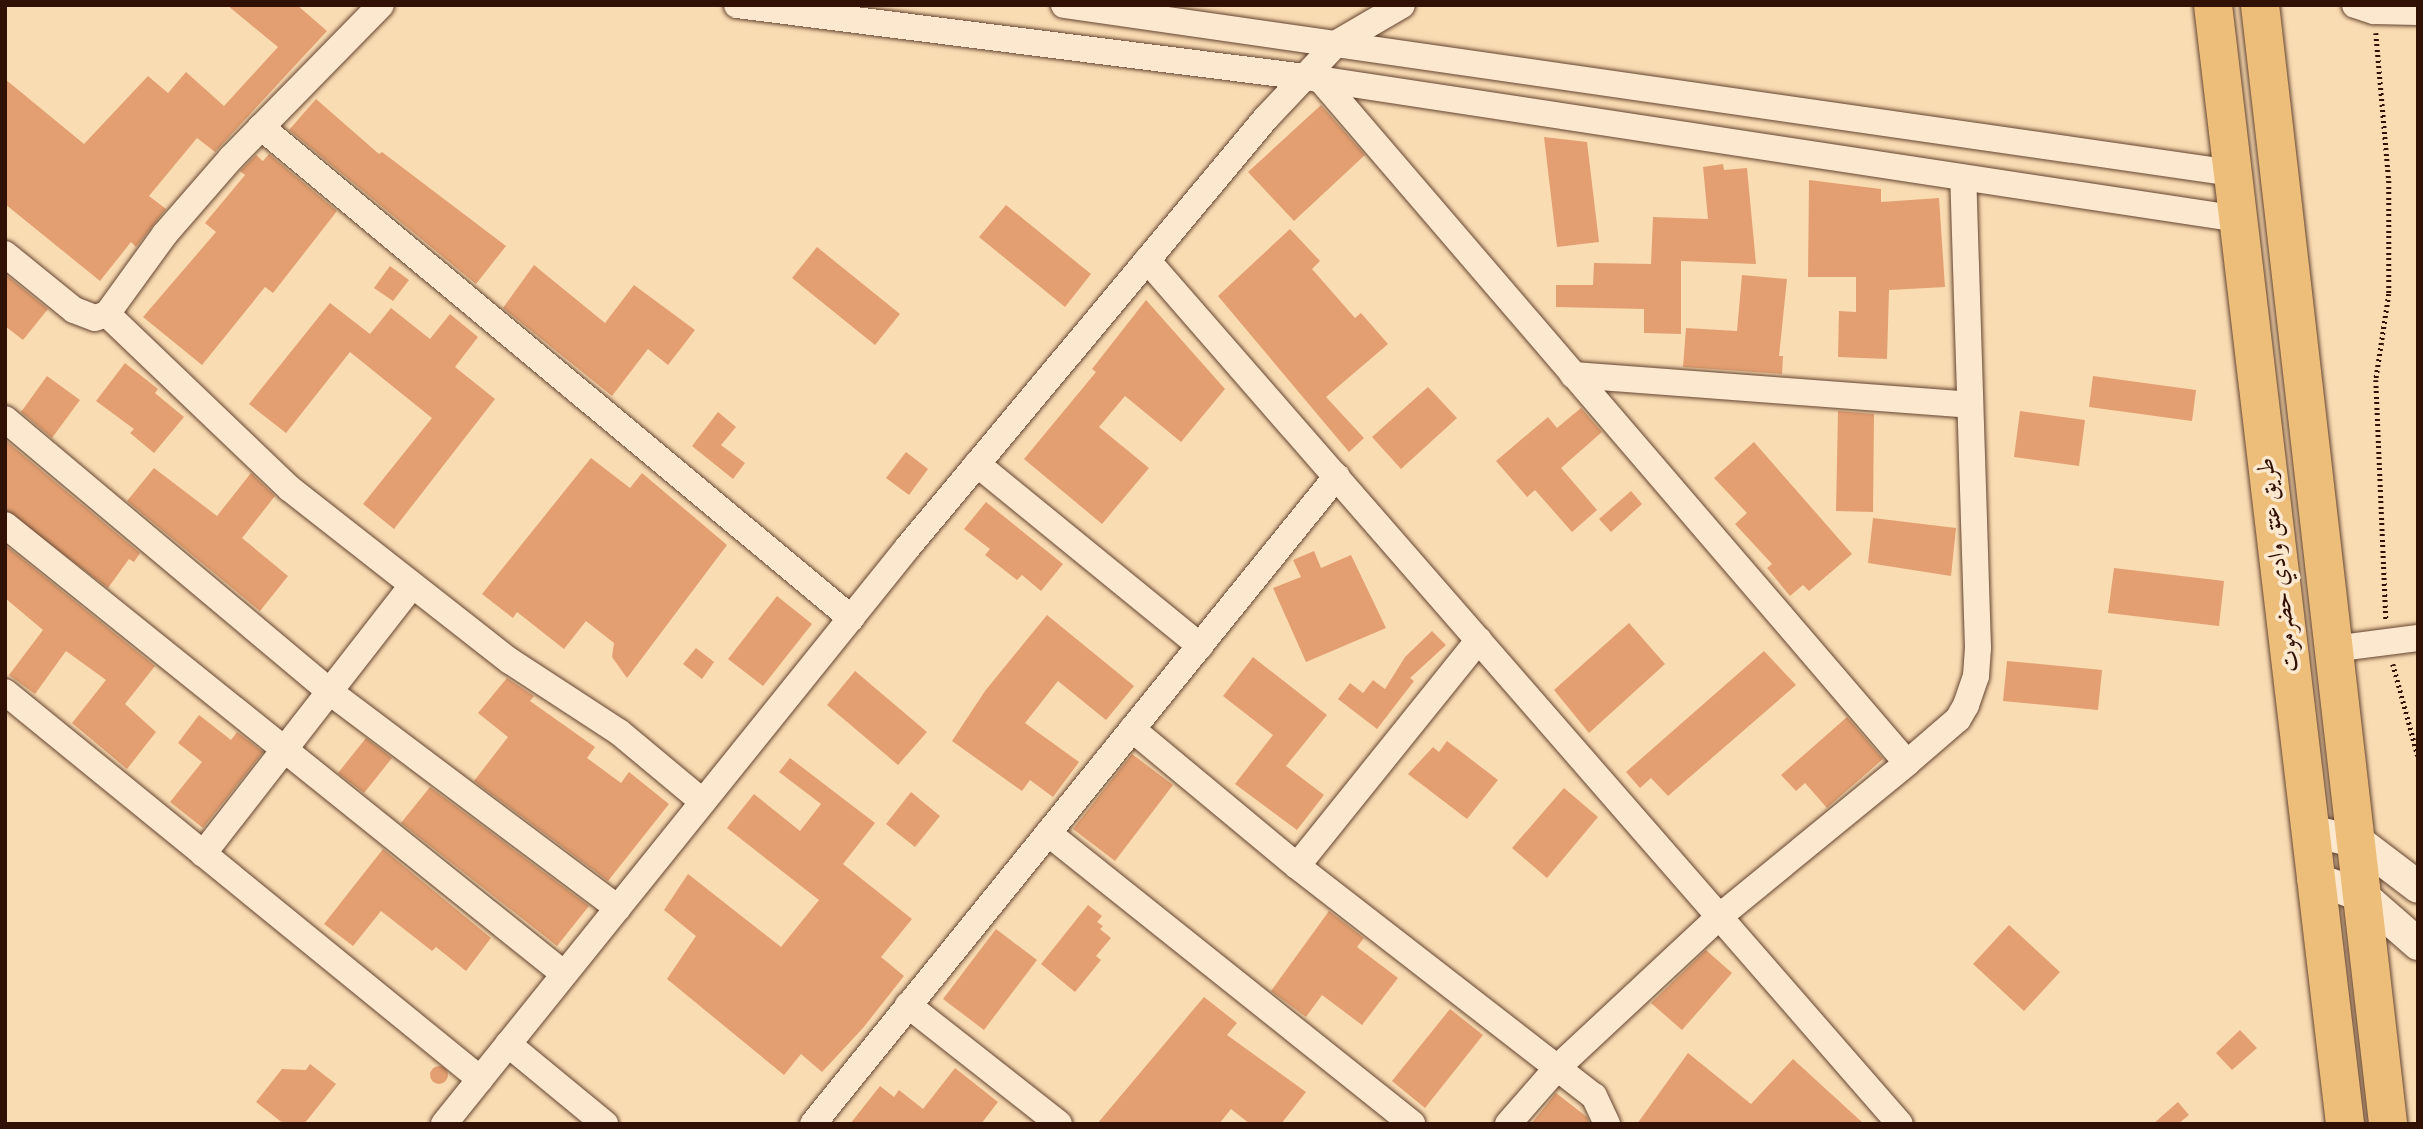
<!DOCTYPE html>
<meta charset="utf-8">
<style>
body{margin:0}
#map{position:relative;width:2423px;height:1129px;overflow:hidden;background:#fadcb3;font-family:"IM FELL DW Pica",Amiri,serif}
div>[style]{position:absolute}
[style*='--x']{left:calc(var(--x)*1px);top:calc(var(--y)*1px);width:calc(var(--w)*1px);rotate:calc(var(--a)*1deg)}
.building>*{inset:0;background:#e39f71}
.round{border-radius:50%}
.path>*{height:4.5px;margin-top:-2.25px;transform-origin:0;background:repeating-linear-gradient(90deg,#321105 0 2px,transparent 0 5.5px)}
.roads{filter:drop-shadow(0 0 2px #644430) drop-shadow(0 0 2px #644430)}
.minor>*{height:26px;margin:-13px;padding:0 13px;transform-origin:13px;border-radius:13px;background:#fce8ce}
.tertiary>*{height:32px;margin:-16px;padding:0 16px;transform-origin:16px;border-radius:16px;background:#fce8ce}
.primary>*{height:38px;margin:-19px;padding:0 19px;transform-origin:19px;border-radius:19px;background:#edbe7a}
span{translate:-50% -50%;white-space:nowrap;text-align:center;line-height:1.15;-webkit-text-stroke:7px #fce8ce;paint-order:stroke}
.street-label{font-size:24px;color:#321105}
.frame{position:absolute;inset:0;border:7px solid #321105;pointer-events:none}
</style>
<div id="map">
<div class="building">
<div style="clip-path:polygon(227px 5px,297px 5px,327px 31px,215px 152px,197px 138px,149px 196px,166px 209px,136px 247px,131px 242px,100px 281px,5px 204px,5px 79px,84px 144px,148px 76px,168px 93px,186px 72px,224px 106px,278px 47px)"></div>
<div style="clip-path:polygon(316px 99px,379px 154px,382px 152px,506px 246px,476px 284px,289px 130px)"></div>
<div style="clip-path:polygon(1321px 105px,1365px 155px,1294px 221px,1248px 172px)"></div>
<div style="clip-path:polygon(1544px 137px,1587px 142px,1599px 242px,1557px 247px)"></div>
<div style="clip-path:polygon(269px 154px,337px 211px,273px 293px,265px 287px,202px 365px,143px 317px,216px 232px,205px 223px,245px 175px,240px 171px,256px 155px,263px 161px)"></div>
<div style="clip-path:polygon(1723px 164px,1724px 170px,1747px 168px,1756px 264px,1681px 261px,1681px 334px,1644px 333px,1644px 309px,1556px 307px,1556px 285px,1593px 285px,1594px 263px,1651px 264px,1653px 217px,1708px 219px,1703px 167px)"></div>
<div style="clip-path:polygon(1809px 180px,1881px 189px,1881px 202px,1939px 198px,1945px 287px,1889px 290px,1887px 359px,1838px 357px,1839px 311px,1856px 312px,1856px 277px,1808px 277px)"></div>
<div style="clip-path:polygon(1006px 205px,1091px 274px,1065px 307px,979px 237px)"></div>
<div style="clip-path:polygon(1290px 229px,1320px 261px,1312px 269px,1355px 318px,1361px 313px,1388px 344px,1326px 397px,1364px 438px,1349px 452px,1218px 296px)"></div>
<div style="clip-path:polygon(817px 247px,900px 314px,875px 345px,792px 278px)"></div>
<div style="clip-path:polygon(534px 265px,605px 323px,634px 285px,695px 330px,668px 365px,648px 349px,612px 396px,503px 308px)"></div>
<div style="clip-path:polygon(390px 266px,409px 280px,393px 301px,374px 288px)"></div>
<div style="clip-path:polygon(5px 274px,48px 309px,23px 340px,5px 326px)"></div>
<div style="clip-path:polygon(1742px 275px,1787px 279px,1779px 356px,1783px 356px,1782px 374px,1683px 367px,1686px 328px,1737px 331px)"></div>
<div style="clip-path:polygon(1146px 300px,1225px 389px,1181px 442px,1125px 396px,1099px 427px,1149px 468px,1102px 524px,1024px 459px,1096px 372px,1092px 369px)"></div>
<div style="clip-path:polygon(330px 303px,370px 334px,391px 308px,430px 339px,450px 314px,478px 337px,455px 367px,495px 399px,394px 529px,363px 504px,432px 418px,350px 352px,286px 433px,249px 404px)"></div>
<div style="clip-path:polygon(125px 363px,158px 389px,155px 393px,184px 417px,154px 453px,130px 433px,134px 429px,96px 401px)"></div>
<div style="clip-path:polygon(47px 376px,80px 400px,52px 438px,21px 412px)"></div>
<div style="clip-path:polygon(2093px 376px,2196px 390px,2192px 421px,2089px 407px)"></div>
<div style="clip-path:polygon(1428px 387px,1457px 418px,1401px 469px,1372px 437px)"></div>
<div style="clip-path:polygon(1581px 408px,1602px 432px,1561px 468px,1597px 510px,1572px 532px,1535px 490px,1527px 497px,1496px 461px,1548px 417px,1557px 428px)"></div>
<div style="clip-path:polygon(1838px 411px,1874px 414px,1873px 512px,1836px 511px)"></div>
<div style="clip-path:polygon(2020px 411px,2085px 420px,2079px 466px,2014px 457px)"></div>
<div style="clip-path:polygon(718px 412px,736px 427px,721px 445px,745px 463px,733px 479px,692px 446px)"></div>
<div style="clip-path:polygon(5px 440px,140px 553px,134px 562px,129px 559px,108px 588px,5px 510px)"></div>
<div style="clip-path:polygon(1754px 442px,1852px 554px,1809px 591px,1803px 585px,1790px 596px,1767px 568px,1772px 564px,1735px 524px,1747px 513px,1714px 478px)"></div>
<div style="clip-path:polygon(906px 452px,928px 469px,909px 495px,886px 478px)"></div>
<div style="clip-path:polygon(591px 458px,630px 488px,642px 473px,727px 545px,627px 678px,612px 657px,614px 643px,586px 621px,564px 649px,517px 612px,513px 618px,482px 594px)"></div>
<div style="clip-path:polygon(154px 468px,217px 516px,251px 473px,275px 496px,242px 538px,288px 576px,260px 611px,127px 501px)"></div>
<div style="clip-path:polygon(1631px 491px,1642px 504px,1611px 532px,1599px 519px)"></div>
<div style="clip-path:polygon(986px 502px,1063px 564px,1041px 591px,1022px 575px,1017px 580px,985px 555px,990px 549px,964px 529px)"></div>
<div style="clip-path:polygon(1873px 518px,1956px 528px,1951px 576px,1868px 563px)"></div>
<div style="clip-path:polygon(5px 545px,155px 666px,125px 704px,156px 732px,127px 769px,72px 723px,106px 680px,66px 651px,35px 694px,9px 675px,43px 630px,5px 598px)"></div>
<div style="clip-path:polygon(1314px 551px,1321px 568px,1351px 555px,1386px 628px,1306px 662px,1273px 588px,1301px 577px,1293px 560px)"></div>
<div style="clip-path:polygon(2114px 568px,2224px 581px,2219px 626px,2108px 613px)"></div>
<div style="clip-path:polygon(777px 596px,812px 624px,763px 686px,728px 659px)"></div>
<div style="clip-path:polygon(1047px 615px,1134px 686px,1106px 720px,1058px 681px,1025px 723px,1079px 762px,1053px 797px,1030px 780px,1022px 791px,952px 741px,985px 691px)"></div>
<div style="clip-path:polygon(1629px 623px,1665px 664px,1589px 733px,1554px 690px)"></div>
<div style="clip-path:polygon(1432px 631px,1446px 645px,1410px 678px,1414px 681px,1377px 729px,1338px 699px,1350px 683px,1363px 693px,1373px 680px,1385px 689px,1405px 657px)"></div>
<div style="clip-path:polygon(696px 648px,714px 662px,702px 679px,683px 664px)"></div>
<div style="clip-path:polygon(1764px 651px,1796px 685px,1668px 796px,1651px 778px,1640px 788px,1626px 772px)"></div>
<div style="clip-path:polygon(1253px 657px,1327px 715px,1286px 766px,1324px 795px,1297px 830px,1235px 784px,1273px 735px,1223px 696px)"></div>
<div style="clip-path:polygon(2007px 661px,2102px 670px,2098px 710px,2003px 701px)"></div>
<div style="clip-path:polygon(855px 671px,927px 732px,898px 765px,827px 705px)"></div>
<div style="clip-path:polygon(507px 678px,534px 696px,530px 701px,595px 747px,587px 758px,621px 783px,629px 772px,669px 804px,608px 881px,474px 781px,508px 737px,478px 713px)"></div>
<div style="clip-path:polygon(199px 715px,231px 740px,237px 732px,263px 752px,203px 828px,170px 802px,202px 762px,178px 743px)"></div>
<div style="clip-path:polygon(1847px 717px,1883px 759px,1827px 808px,1805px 783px,1796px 791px,1781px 775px)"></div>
<div style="clip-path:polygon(366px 738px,392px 758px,364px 793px,338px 773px)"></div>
<div style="clip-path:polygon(1447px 741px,1498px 780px,1467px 819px,1408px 774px,1433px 747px,1439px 752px)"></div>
<div style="clip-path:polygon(1132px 754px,1173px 785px,1115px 861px,1073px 829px)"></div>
<div style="clip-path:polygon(790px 758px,875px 823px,843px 864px,912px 919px,881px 957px,904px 976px,863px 1028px,822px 1072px,801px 1054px,784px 1075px,667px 979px,696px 936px,664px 910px,688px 874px,781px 947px,819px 900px,727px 828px,754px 794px,800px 831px,821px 804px,779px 772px)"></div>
<div style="clip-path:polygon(430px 787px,589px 906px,557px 946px,401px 823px)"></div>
<div style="clip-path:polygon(1564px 788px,1598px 817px,1547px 878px,1512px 848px)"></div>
<div style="clip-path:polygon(911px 792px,940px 816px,915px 847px,886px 824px)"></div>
<div style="clip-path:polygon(383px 849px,491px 938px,466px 971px,436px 947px,432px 951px,381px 911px,353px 946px,324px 924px)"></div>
<div style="clip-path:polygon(1088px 905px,1102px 916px,1097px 922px,1103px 926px,1100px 929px,1111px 938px,1096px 956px,1101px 960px,1075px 992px,1041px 964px)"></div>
<div style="clip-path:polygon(1329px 911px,1364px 938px,1357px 947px,1398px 978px,1362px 1025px,1322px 995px,1306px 1017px,1271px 991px)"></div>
<div style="clip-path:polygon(2009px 925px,2060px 972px,2024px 1011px,1973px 964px)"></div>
<div style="clip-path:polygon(996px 929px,1037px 960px,984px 1030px,943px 999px)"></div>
<div style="clip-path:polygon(1706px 950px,1732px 973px,1682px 1030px,1651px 1003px)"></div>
<div style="clip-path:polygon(1204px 997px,1237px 1023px,1227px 1035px,1306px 1092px,1281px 1124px,1250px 1124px,1231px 1109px,1219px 1124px,1097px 1124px)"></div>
<div style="clip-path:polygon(1450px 1009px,1483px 1035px,1425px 1108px,1392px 1081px)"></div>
<div style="clip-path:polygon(2240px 1030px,2257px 1048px,2232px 1070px,2216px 1053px)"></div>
<div style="clip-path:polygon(1688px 1053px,1751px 1104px,1793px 1059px,1864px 1124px,1637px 1124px)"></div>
<div style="clip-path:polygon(310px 1064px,336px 1084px,304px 1124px,284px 1124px,256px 1102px,282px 1069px,306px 1070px)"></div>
<div class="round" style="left:430px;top:1066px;width:18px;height:18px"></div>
<div style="clip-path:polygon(955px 1068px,998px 1102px,981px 1124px,850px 1124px,880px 1086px,894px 1097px,899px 1090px,923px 1109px)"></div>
<div style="clip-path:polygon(1556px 1093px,1587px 1117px,1590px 1124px,1531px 1124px)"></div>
<div style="clip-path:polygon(2178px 1102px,2189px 1115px,2178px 1124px,2153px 1124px)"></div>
</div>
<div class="path">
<div style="--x:2376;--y:33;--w:149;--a:85"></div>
<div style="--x:2389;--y:181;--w:113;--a:90"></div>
<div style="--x:2389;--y:294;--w:87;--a:98.6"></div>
<div style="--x:2376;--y:380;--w:241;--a:87.6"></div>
<div style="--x:2393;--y:664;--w:95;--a:74.8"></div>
</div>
<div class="roads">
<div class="minor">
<div style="--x:737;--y:5;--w:573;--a:7.22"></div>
<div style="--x:1305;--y:77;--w:944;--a:8.65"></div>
<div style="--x:1064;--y:5;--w:1181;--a:8.18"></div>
<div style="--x:2355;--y:5;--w:20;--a:18"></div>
<div style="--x:2374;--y:11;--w:44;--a:1.3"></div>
<div style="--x:1320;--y:79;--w:901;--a:49.36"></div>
<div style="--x:261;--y:127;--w:768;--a:39.77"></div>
<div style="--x:5;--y:254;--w:89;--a:39.1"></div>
<div style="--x:74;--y:310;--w:22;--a:21"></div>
<div style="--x:95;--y:318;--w:13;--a:-18"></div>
<div style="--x:107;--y:314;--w:99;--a:-54.1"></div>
<div style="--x:165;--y:234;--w:101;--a:-49"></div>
<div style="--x:231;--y:158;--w:214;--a:-45.6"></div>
<div style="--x:1147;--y:260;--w:1146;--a:48.93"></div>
<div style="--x:107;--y:314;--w:252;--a:43.7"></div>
<div style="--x:289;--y:488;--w:281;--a:38.1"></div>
<div style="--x:510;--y:661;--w:130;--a:33.1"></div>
<div style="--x:619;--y:732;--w:109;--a:39.8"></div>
<div style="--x:1573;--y:375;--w:398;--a:4.3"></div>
<div style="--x:5;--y:419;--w:424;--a:40"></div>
<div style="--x:330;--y:692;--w:360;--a:36.9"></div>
<div style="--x:977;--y:464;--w:288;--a:39.2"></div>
<div style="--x:5;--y:525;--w:717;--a:38.77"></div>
<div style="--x:2333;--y:649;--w:86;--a:-7.4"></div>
<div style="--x:5;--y:692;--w:613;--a:39.17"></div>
<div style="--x:1132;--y:729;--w:214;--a:39.7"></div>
<div style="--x:1297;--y:866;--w:376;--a:37.8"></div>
<div style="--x:1594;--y:1096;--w:31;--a:65"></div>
<div style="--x:1048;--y:833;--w:466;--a:38.6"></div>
<div style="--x:203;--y:854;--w:340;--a:-52.1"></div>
<div style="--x:1297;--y:866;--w:290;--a:-51.2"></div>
<div style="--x:908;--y:1005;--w:192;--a:38.2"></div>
<div style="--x:508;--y:1044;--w:126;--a:39.5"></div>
<div style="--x:444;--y:1124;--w:740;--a:-51.2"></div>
<div style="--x:908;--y:547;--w:559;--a:-50.16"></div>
<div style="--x:1266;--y:118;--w:103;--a:-46.6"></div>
<div style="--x:1337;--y:43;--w:75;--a:-30.3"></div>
<div style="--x:813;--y:1124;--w:833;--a:-51.04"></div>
<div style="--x:1508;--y:1124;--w:74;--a:-48.8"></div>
<div style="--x:1557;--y:1068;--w:221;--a:-43"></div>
<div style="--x:1719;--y:917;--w:243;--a:-39.3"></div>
<div style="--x:1907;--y:763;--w:67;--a:-40.8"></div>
<div style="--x:1958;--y:719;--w:16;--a:-60"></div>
<div style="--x:1966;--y:705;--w:31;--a:-71"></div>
<div style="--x:1976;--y:676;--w:28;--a:-86"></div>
<div style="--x:1978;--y:648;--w:468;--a:-91.8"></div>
</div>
<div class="tertiary">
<div style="--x:2310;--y:831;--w:50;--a:12.7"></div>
<div style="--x:2359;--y:842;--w:74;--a:37.3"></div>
<div style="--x:2313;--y:878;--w:53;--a:19.8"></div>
<div style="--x:2363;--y:896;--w:73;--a:41.1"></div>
</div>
<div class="primary">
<div style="--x:2213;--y:5;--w:1127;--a:83.27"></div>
<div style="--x:2260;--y:5;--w:1126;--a:83.47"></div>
</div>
</div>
<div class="street-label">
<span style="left:2279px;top:565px;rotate:-97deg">طريق عتق وادي حضرموت</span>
</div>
<div class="frame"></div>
</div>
